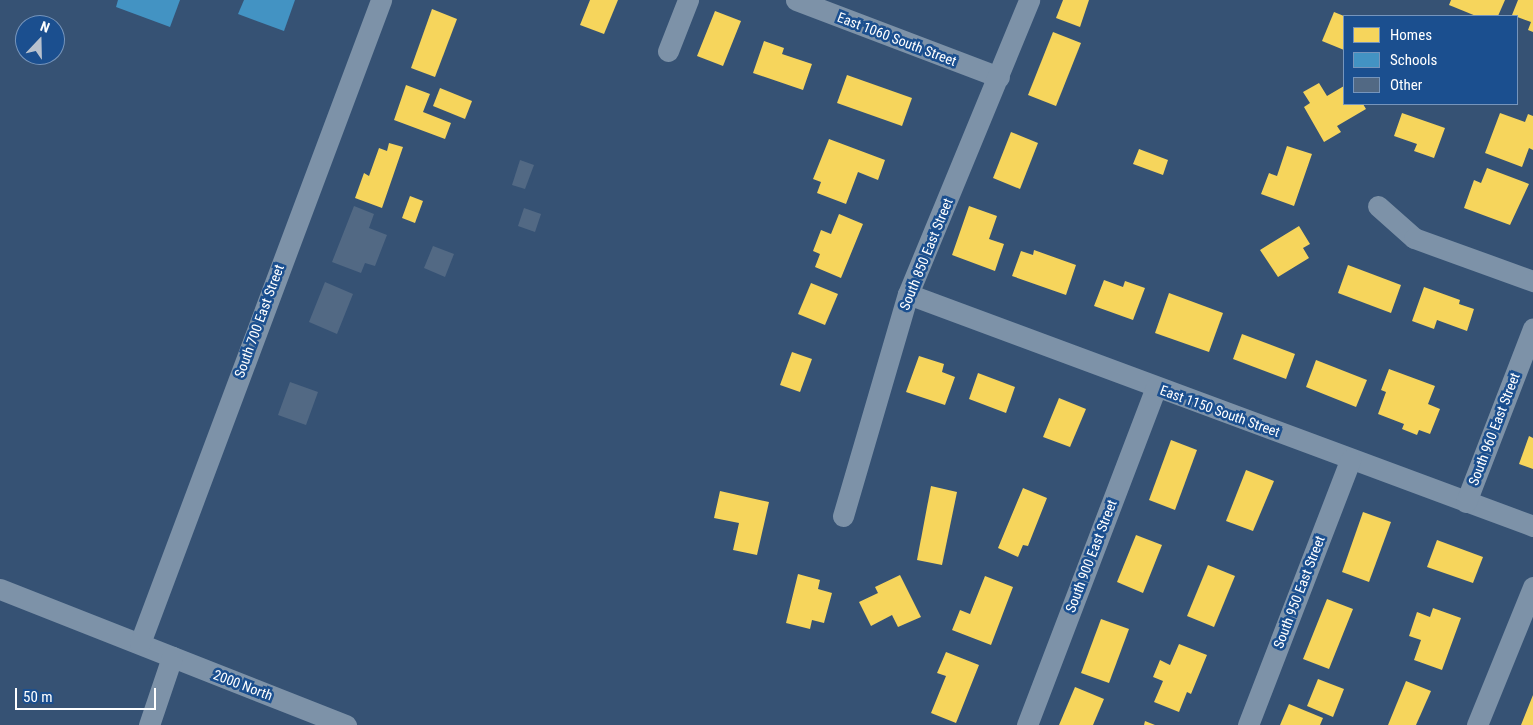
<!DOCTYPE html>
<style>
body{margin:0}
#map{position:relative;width:1533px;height:725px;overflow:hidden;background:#365274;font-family:"Roboto Condensed",sans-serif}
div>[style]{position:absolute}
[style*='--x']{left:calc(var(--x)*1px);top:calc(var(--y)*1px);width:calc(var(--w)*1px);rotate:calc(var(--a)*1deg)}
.homes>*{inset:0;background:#f6d55c}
.schools>*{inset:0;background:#4393c3}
.building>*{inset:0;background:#526984}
.minor>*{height:21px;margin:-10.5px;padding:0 10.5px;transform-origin:10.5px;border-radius:10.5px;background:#7d92a8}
span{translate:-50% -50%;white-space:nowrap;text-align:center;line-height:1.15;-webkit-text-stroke:5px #1b4f8f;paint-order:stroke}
.street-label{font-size:14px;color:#fff}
.legend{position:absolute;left:1343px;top:15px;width:175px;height:90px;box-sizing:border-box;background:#1b4f8f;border:1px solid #7695bc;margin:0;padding:6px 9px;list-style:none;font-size:15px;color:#fff}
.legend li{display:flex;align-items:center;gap:10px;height:25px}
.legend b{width:25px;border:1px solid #7695bc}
.north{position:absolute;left:15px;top:15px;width:50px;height:50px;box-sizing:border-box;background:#1b4f8f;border:1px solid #7695bc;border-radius:50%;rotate:21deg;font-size:14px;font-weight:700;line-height:20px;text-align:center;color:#fff}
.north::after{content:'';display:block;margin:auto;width:18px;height:22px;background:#b9c2ce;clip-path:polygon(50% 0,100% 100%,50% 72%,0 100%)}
.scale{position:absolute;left:15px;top:688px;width:141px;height:22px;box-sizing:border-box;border:2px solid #fff;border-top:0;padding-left:6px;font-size:15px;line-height:18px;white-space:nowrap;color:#fff;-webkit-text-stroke:4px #1b4f8f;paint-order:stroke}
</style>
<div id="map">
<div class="homes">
<div style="clip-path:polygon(590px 0,618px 0,604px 34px,580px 25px)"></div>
<div style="clip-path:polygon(1063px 0,1089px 0,1080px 27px,1056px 18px)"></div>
<div style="clip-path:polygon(1451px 0,1505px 0,1498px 16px,1476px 16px,1449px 5px)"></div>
<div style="clip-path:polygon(1518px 0,1533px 0,1533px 32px,1528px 30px,1531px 22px,1512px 15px)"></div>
<div style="clip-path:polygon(432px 9px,457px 19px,435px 77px,411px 68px)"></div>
<div style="clip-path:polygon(715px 11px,741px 21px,723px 66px,697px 56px)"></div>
<div style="clip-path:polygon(1334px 12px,1344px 16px,1344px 50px,1322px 41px)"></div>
<div style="clip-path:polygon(1053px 32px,1081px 43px,1056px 106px,1028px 95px)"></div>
<div style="clip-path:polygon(764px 41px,784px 48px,782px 54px,812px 64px,803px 90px,753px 73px)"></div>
<div style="clip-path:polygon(847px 75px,912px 98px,902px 126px,837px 103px)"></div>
<div style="clip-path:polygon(1319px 83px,1327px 96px,1344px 86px,1344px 104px,1363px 104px,1366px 109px,1337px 126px,1341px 132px,1324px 142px,1304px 107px,1310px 103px,1303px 92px)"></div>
<div style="clip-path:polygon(406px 85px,430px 94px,423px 112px,451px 123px,445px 139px,394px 120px)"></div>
<div style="clip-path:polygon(440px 88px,472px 101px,465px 119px,433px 106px)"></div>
<div style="clip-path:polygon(1402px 113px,1445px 128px,1434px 158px,1414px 151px,1417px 144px,1394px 136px)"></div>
<div style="clip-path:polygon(1500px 113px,1525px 122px,1528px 114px,1533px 116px,1533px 150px,1529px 148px,1522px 167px,1485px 153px)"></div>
<div style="clip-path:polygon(1011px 132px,1038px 143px,1020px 189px,993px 178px)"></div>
<div style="clip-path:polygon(829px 139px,885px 160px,878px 180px,858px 172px,846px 204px,817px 193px,821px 182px,813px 179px)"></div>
<div style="clip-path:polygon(389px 143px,403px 147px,382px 208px,355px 198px,364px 173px,369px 176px,379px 148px,387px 151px)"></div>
<div style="clip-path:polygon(1287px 146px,1312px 154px,1294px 206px,1261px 194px,1269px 173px,1277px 176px)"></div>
<div style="clip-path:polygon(1139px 149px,1168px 160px,1163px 175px,1133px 164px)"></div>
<div style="clip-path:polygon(1487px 168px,1529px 184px,1510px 225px,1464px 208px,1474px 180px,1481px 183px)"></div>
<div style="clip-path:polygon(410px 196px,423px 201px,415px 223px,402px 218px)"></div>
<div style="clip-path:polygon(969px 206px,997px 216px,989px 239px,1004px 244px,995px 271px,952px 255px)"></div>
<div style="clip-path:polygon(839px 214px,863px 224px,841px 278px,815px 267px,820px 254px,813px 251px,821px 230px,831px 234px)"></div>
<div style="clip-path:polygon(1299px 226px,1310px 244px,1303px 248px,1309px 258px,1278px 277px,1260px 250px)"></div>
<div style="clip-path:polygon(1034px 250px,1076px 265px,1066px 295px,1012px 276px,1021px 251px,1033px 255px)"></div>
<div style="clip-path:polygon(1348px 265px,1401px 285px,1391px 313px,1338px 293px)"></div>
<div style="clip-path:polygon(1104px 280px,1123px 287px,1125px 281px,1145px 288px,1133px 320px,1094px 306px)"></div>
<div style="clip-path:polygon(811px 283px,838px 294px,825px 325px,798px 314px)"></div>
<div style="clip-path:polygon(1424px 287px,1460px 300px,1459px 304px,1474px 309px,1467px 331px,1437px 320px,1434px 329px,1412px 321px)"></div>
<div style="clip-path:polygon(1169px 293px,1223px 313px,1209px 352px,1155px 333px)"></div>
<div style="clip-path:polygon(1242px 334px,1295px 354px,1286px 379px,1233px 359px)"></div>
<div style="clip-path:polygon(792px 352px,812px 359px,800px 392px,780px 385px)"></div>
<div style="clip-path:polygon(919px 356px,944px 364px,942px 372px,955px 377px,945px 405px,906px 392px)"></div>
<div style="clip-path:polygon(1316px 360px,1367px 380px,1356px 407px,1306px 387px)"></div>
<div style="clip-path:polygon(1389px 369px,1435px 386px,1428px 404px,1440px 409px,1430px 434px,1419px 430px,1417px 435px,1402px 429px,1404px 424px,1378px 414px,1386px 392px,1381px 390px)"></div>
<div style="clip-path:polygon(978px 373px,1015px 387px,1006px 413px,969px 399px)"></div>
<div style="clip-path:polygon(1059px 398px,1086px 409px,1070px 447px,1043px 437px)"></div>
<div style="clip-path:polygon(1529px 436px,1533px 438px,1533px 469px,1519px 464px)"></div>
<div style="clip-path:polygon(1171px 440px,1197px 450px,1175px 510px,1149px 500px)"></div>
<div style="clip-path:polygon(1246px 470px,1274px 481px,1253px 531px,1226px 521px)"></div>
<div style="clip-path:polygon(931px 486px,957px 492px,942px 565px,917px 560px)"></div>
<div style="clip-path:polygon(1023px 488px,1047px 498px,1028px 546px,1023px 545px,1018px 557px,998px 548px)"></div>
<div style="clip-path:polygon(720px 491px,769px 502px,757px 555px,733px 550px,739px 523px,714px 518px)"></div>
<div style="clip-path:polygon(1363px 512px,1391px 522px,1369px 582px,1342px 572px)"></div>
<div style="clip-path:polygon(1136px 535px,1162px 545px,1143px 593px,1117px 582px)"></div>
<div style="clip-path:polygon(1437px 540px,1483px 557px,1473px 583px,1427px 567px)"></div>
<div style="clip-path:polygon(1208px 565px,1235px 576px,1214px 627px,1187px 616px)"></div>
<div style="clip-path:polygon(798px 574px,820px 580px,818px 589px,832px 593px,824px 623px,812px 620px,810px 629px,786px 623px)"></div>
<div style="clip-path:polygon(900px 575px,921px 617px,898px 627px,892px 615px,871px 626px,859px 602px,878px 593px,875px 587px)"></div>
<div style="clip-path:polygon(985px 576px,1013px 587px,991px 645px,952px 630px,960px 610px,970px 614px)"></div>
<div style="clip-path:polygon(1327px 599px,1353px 609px,1329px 669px,1303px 659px)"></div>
<div style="clip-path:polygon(1433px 608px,1461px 618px,1442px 670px,1414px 660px,1421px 640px,1409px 636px,1417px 612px,1430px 617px)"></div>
<div style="clip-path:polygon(1101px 619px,1129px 629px,1109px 683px,1081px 673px)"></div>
<div style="clip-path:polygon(1179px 644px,1207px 655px,1191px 694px,1187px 692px,1179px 712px,1154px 702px,1163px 681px,1153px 677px,1160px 660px,1170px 665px)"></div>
<div style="clip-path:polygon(946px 652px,979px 665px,956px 723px,931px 713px,946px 676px,937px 673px)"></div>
<div style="clip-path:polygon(1318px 679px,1344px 689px,1333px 717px,1307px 706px)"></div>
<div style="clip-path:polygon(1406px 681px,1431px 691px,1416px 725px,1388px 725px)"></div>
<div style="clip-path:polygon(1075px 687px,1104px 699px,1093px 725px,1059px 725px)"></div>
<div style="clip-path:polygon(1533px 695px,1533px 725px,1521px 725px)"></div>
<div style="clip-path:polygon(1289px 704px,1323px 718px,1320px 725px,1280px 725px)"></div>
<div style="clip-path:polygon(1145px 721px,1155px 725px,1144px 725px)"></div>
</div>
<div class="schools">
<div style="clip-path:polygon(118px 0,180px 0,170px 27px,116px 7px)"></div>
<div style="clip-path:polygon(244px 0,295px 0,284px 31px,238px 14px)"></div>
</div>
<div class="building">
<div style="clip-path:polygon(520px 160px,534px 165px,525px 189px,512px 185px)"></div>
<div style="clip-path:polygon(354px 206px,374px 214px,369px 228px,387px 235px,375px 266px,365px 263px,361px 273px,332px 262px)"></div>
<div style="clip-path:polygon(524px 208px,541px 214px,535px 232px,518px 226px)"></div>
<div style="clip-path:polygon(433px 246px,454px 254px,445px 277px,424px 268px)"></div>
<div style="clip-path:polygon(325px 282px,353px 294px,337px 334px,309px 322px)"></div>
<div style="clip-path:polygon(290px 382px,318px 392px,306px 425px,278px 415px)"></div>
</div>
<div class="minor">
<div style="--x:796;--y:0;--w:217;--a:20.8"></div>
<div style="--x:668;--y:51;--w:55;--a:-68.6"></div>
<div style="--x:1378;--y:206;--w:48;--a:41.6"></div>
<div style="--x:1414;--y:238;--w:127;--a:19.9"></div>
<div style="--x:908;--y:294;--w:667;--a:20.36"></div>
<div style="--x:1466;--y:502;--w:186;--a:-68.9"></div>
<div style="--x:843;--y:516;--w:231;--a:-73.7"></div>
<div style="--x:908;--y:294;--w:318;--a:-67.6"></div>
<div style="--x:0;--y:589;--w:372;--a:21.5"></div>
<div style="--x:140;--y:643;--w:687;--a:-69.45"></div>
<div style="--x:149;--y:725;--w:72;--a:-71.3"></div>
<div style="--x:1027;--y:725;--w:362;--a:-69.1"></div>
<div style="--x:1248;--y:725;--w:284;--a:-68.9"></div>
<div style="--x:1477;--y:725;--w:149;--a:-67.9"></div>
</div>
<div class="street-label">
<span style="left:897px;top:39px;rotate:21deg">East 1060 South Street</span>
<span style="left:926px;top:254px;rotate:-68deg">South 850 East Street</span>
<span style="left:259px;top:321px;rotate:-70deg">South 700 East Street</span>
<span style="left:1220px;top:411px;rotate:20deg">East 1150 South Street</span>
<span style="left:1494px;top:429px;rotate:-69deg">South 960 East Street</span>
<span style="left:1091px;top:556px;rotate:-69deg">South 900 East Street</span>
<span style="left:1299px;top:592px;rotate:-69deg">South 950 East Street</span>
<span style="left:243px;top:685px;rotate:21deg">2000 North</span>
</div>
<ul class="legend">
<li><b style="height:14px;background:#f6d55c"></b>Homes</li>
<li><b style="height:14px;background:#4393c3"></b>Schools</li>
<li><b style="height:14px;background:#526984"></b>Other</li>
</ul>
<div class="north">N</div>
<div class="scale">50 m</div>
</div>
